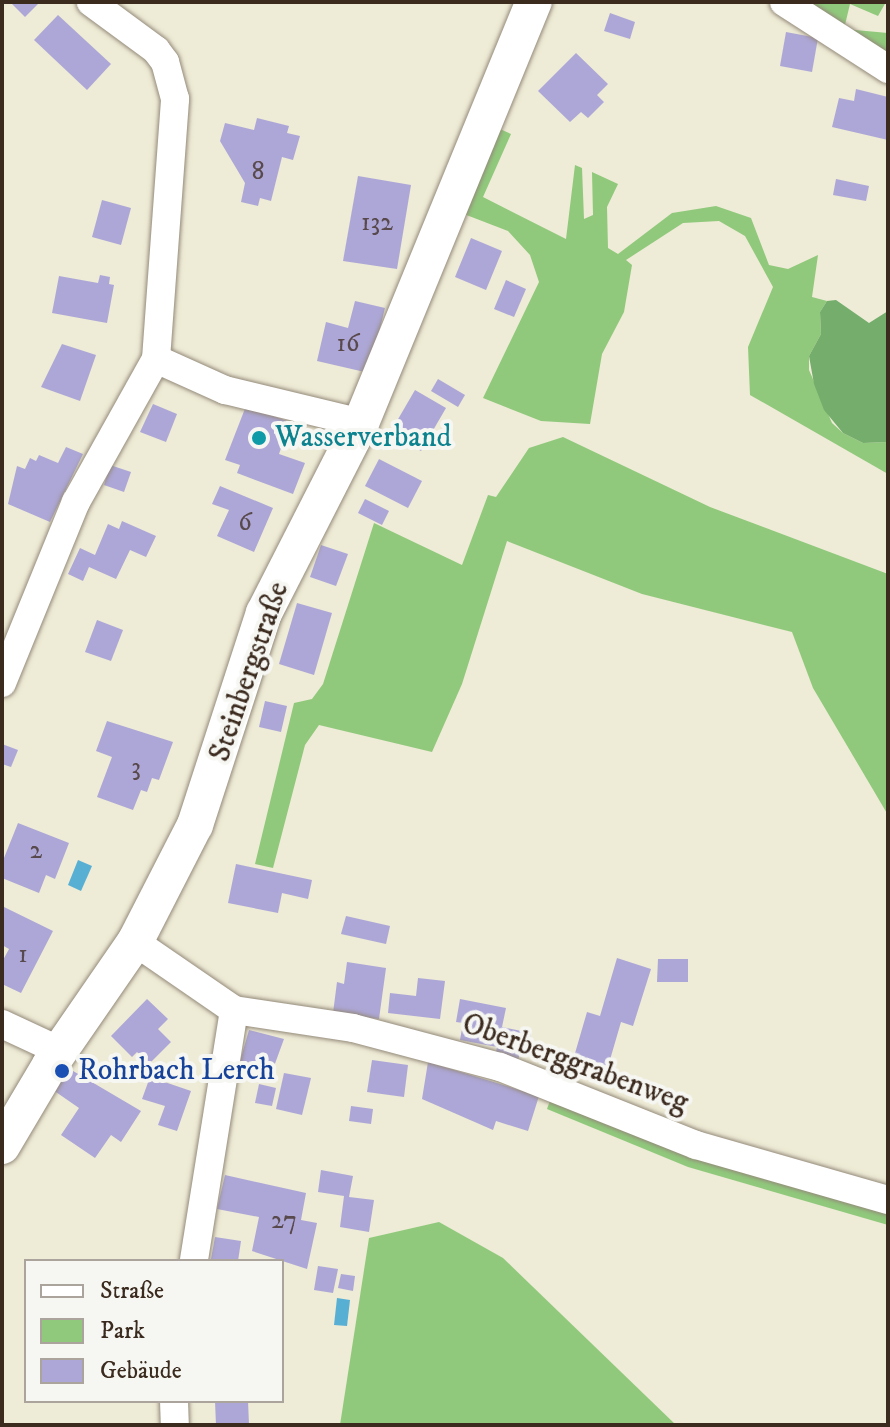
<!DOCTYPE html>
<meta charset="utf-8">
<style>
body{margin:0}
#map{position:relative;width:890px;height:1427px;overflow:hidden;background:#eeebd6;font-family:"IM FELL DW Pica",serif}
div>[style]{position:absolute}
[style*='--x']{left:calc(var(--x)*1px);top:calc(var(--y)*1px);width:calc(var(--w)*1px);rotate:calc(var(--a)*1deg)}
.green>*{inset:0;background:#90c97c}
.forest>*{inset:0;background:#74ad6c}
.water>*{inset:0;background:#58afd4}
.building>*{inset:0;background:#ada7d7}
.roads{filter:drop-shadow(0 0 2px #948a7a) drop-shadow(0 0 2px #948a7a)}
.minor>*{height:28px;margin:-14px;padding:0 14px;transform-origin:14px;border-radius:14px;background:#fff}
.major>*{height:36px;margin:-18px;padding:0 18px;transform-origin:18px;border-radius:18px;background:#fff}
.dots>*{width:22px;height:22px;translate:-50% -50%;box-sizing:border-box;border:4px solid #f6f6f2;border-radius:50%}
span{translate:-50% -50%;white-space:nowrap;text-align:center;line-height:1.15;-webkit-text-stroke:8px #f6f6f2;paint-order:stroke}
.number-label{font-size:26px;color:#58494c}
.number-label span{-webkit-text-stroke-width:0}
.culture-label{font-size:30px;color:#0d838f}
.left{translate:0 -50%;text-align:left}
.street-label{font-size:30px;color:#3b2a1e}
.transit-label{font-size:30px;color:#164399}
.frame{position:absolute;inset:0;border:4px solid #3b2a1e;pointer-events:none}
.legend{position:absolute;left:24px;top:1259px;width:260px;height:144px;box-sizing:border-box;background:#f6f6f2;border:2px solid #aba49d;margin:0;padding:10px 14px;list-style:none;font-size:24px;color:#3b2a1e}
.legend li{display:flex;align-items:center;gap:16px;height:40px}
.legend b{width:40px;border:2px solid #aba49d}
</style>
<div id="map">
<div class="green">
<div style="clip-path:polygon(799px 2px,886px 2px,878px 16px,850px 4px,844px 29px,888px 33px,888px 60px)"></div>
<div style="clip-path:polygon(491px 125px,511px 134px,483px 197px,566px 239px,575px 165px,582px 168px,584px 219px,593px 215px,592px 172px,618px 184px,607px 207px,608px 248px,618px 254px,672px 213px,716px 206px,751px 218px,769px 265px,788px 269px,818px 255px,812px 297px,827px 301px,820px 312px,821px 334px,809px 356px,809px 370px,832px 423px,843px 433px,863px 443px,888px 442px,888px 474px,750px 395px,748px 347px,773px 287px,745px 236px,719px 221px,683px 223px,626px 260px,632px 265px,624px 312px,602px 354px,590px 424px,541px 421px,483px 398px,539px 282px,530px 255px,508px 231px,456px 211px)"></div>
<div style="clip-path:polygon(563px 437px,710px 507px,888px 574px,888px 815px,813px 688px,792px 632px,642px 594px,507px 541px,462px 684px,432px 752px,319px 725px,305px 745px,273px 868px,255px 864px,294px 703px,312px 699px,323px 684px,374px 523px,462px 565px,488px 495px,496px 497px,529px 448px)"></div>
<div style="clip-path:polygon(552px 1095px,888px 1209px,888px 1225px,688px 1167px,547px 1109px)"></div>
<div style="clip-path:polygon(439px 1222px,503px 1258px,676px 1425px,340px 1425px,369px 1238px)"></div>
</div>
<div class="forest">
<div style="clip-path:polygon(836px 300px,869px 323px,888px 311px,888px 442px,863px 443px,843px 433px,824px 410px,814px 384px,809px 356px,821px 334px,820px 312px,827px 301px)"></div>
</div>
<div class="water">
<div style="clip-path:polygon(78px 860px,92px 866px,81px 891px,68px 885px)"></div>
<div style="clip-path:polygon(337px 1298px,350px 1300px,347px 1326px,334px 1325px)"></div>
</div>
<div class="building">
<div style="clip-path:polygon(10px 2px,40px 2px,25px 17px)"></div>
<div style="clip-path:polygon(610px 13px,635px 22px,630px 39px,604px 31px)"></div>
<div style="clip-path:polygon(58px 15px,111px 64px,87px 90px,34px 40px)"></div>
<div style="clip-path:polygon(786px 32px,818px 38px,812px 72px,780px 66px)"></div>
<div style="clip-path:polygon(576px 53px,608px 84px,597px 95px,604px 102px,588px 118px,581px 112px,570px 122px,538px 91px)"></div>
<div style="clip-path:polygon(856px 89px,888px 97px,888px 140px,832px 127px,839px 98px,854px 101px)"></div>
<div style="clip-path:polygon(257px 118px,289px 126px,287px 133px,300px 136px,293px 160px,282px 157px,271px 201px,260px 198px,258px 206px,241px 202px,245px 183px,220px 141px,225px 123px,254px 130px)"></div>
<div style="clip-path:polygon(358px 176px,411px 185px,397px 269px,343px 261px)"></div>
<div style="clip-path:polygon(836px 179px,869px 186px,866px 201px,833px 195px)"></div>
<div style="clip-path:polygon(102px 200px,131px 208px,121px 245px,92px 237px)"></div>
<div style="clip-path:polygon(471px 238px,502px 251px,486px 290px,455px 277px)"></div>
<div style="clip-path:polygon(100px 275px,110px 277px,109px 284px,114px 285px,107px 323px,52px 313px,59px 276px,98px 283px)"></div>
<div style="clip-path:polygon(506px 280px,526px 289px,514px 317px,494px 309px)"></div>
<div style="clip-path:polygon(355px 301px,385px 308px,369px 373px,317px 361px,326px 322px,348px 328px)"></div>
<div style="clip-path:polygon(62px 344px,96px 355px,80px 401px,41px 387px)"></div>
<div style="clip-path:polygon(438px 379px,465px 395px,458px 407px,431px 391px)"></div>
<div style="clip-path:polygon(415px 390px,446px 408px,421px 451px,390px 433px)"></div>
<div style="clip-path:polygon(153px 404px,177px 414px,166px 442px,140px 432px)"></div>
<div style="clip-path:polygon(246px 406px,290px 422px,279px 454px,305px 463px,293px 494px,237px 473px,240px 465px,225px 460px)"></div>
<div style="clip-path:polygon(66px 447px,83px 454px,50px 522px,8px 504px,17px 466px,25px 469px,30px 458px,36px 461px,39px 455px,58px 463px)"></div>
<div style="clip-path:polygon(379px 459px,422px 481px,408px 508px,365px 486px)"></div>
<div style="clip-path:polygon(110px 465px,131px 472px,124px 492px,104px 485px)"></div>
<div style="clip-path:polygon(220px 486px,273px 508px,254px 552px,217px 536px,229px 510px,212px 504px)"></div>
<div style="clip-path:polygon(365px 499px,389px 511px,382px 525px,358px 513px)"></div>
<div style="clip-path:polygon(122px 521px,156px 536px,146px 557px,130px 550px,116px 579px,89px 567px,83px 581px,68px 574px,80px 548px,95px 555px,108px 524px,119px 529px)"></div>
<div style="clip-path:polygon(321px 545px,348px 554px,336px 586px,310px 577px)"></div>
<div style="clip-path:polygon(297px 603px,332px 613px,314px 675px,279px 664px)"></div>
<div style="clip-path:polygon(97px 620px,123px 630px,111px 661px,85px 652px)"></div>
<div style="clip-path:polygon(265px 701px,287px 706px,281px 732px,259px 727px)"></div>
<div style="clip-path:polygon(107px 721px,173px 742px,159px 780px,152px 778px,147px 792px,141px 790px,133px 810px,97px 797px,112px 757px,96px 751px)"></div>
<div style="clip-path:polygon(2px 744px,18px 750px,11px 767px,2px 764px)"></div>
<div style="clip-path:polygon(18px 823px,69px 843px,55px 879px,46px 875px,39px 893px,2px 878px,2px 863px)"></div>
<div style="clip-path:polygon(236px 864px,312px 880px,308px 899px,282px 893px,278px 913px,228px 903px)"></div>
<div style="clip-path:polygon(2px 906px,53px 931px,21px 993px,2px 984px,2px 962px,9px 949px,2px 945px)"></div>
<div style="clip-path:polygon(346px 916px,390px 926px,386px 944px,341px 934px)"></div>
<div style="clip-path:polygon(617px 958px,651px 969px,633px 1026px,621px 1022px,605px 1077px,571px 1067px,587px 1012px,600px 1016px)"></div>
<div style="clip-path:polygon(658px 959px,688px 959px,688px 982px,657px 982px)"></div>
<div style="clip-path:polygon(347px 962px,386px 968px,379px 1019px,333px 1013px,337px 982px,344px 984px)"></div>
<div style="clip-path:polygon(418px 978px,445px 981px,440px 1019px,388px 1013px,390px 993px,416px 996px)"></div>
<div style="clip-path:polygon(147px 999px,168px 1019px,158px 1029px,171px 1042px,149px 1064px,137px 1052px,132px 1057px,111px 1036px)"></div>
<div style="clip-path:polygon(460px 999px,506px 1008px,502px 1027px,531px 1033px,527px 1053px,520px 1051px,518px 1062px,495px 1058px,497px 1047px,460px 1040px,463px 1023px,456px 1022px)"></div>
<div style="clip-path:polygon(249px 1030px,284px 1039px,269px 1080px,245px 1074px,247px 1063px,240px 1061px)"></div>
<div style="clip-path:polygon(372px 1060px,408px 1065px,404px 1097px,367px 1092px)"></div>
<div style="clip-path:polygon(428px 1062px,539px 1096px,528px 1131px,496px 1121px,493px 1130px,422px 1099px)"></div>
<div style="clip-path:polygon(68px 1068px,141px 1111px,121px 1142px,111px 1135px,95px 1158px,61px 1135px,79px 1108px,53px 1090px)"></div>
<div style="clip-path:polygon(284px 1073px,311px 1078px,302px 1115px,276px 1109px)"></div>
<div style="clip-path:polygon(150px 1077px,191px 1091px,177px 1131px,158px 1125px,165px 1106px,142px 1099px)"></div>
<div style="clip-path:polygon(259px 1084px,276px 1088px,272px 1106px,255px 1103px)"></div>
<div style="clip-path:polygon(351px 1106px,373px 1109px,371px 1124px,349px 1121px)"></div>
<div style="clip-path:polygon(321px 1170px,353px 1176px,349px 1197px,374px 1200px,369px 1232px,340px 1227px,344px 1196px,318px 1192px)"></div>
<div style="clip-path:polygon(225px 1175px,306px 1193px,301px 1220px,317px 1223px,307px 1269px,252px 1251px,259px 1217px,217px 1209px)"></div>
<div style="clip-path:polygon(215px 1237px,241px 1241px,238px 1261px,211px 1259px)"></div>
<div style="clip-path:polygon(318px 1266px,338px 1269px,333px 1293px,314px 1290px)"></div>
<div style="clip-path:polygon(341px 1274px,355px 1276px,353px 1291px,338px 1288px)"></div>
<div style="clip-path:polygon(215px 1401px,248px 1401px,249px 1425px,216px 1425px)"></div>
</div>
<div class="roads">
<div class="minor">
<div style="--x:784;--y:2;--w:124;--a:32.8"></div>
<div style="--x:156;--y:359;--w:76;--a:24.2"></div>
<div style="--x:225;--y:390;--w:140;--a:13.6"></div>
<div style="--x:2;--y:683;--w:196;--a:-67.8"></div>
<div style="--x:76;--y:502;--w:164;--a:-60.8"></div>
<div style="--x:156;--y:359;--w:261;--a:-85.8"></div>
<div style="--x:175;--y:99;--w:38;--a:-105"></div>
<div style="--x:165;--y:62;--w:15;--a:-127"></div>
<div style="--x:156;--y:50;--w:81;--a:-143.6"></div>
<div style="--x:135;--y:942;--w:120;--a:34.5"></div>
<div style="--x:234;--y:1010;--w:254;--a:99.1"></div>
<div style="--x:234;--y:1010;--w:120;--a:8.6"></div>
<div style="--x:353;--y:1028;--w:152;--a:14.9"></div>
<div style="--x:500;--y:1067;--w:211;--a:21.7"></div>
<div style="--x:696;--y:1145;--w:200;--a:16"></div>
<div style="--x:2;--y:1024;--w:64;--a:25"></div>
<div style="--x:174;--y:1401;--w:24;--a:88"></div>
</div>
<div class="major">
<div style="--x:2;--y:1146;--w:94;--a:-59.3"></div>
<div style="--x:50;--y:1065;--w:150;--a:-55.4"></div>
<div style="--x:135;--y:942;--w:131;--a:-62.9"></div>
<div style="--x:195;--y:825;--w:223;--a:-72"></div>
<div style="--x:264;--y:613;--w:213;--a:-63"></div>
<div style="--x:361;--y:423;--w:455;--a:-67.7"></div>
</div>
</div>
<div class="dots">
<div style="left:259px;top:438px;background:#0f9aa8"></div>
<div style="left:62px;top:1071px;background:#1a4fb4"></div>
</div>
<div class="number-label">
<span style="left:258px;top:172px">8</span>
<span style="left:377px;top:223px">132</span>
<span style="left:348px;top:344px">16</span>
<span style="left:245px;top:523px">6</span>
<span style="left:136px;top:768px">3</span>
<span style="left:36px;top:851px">2</span>
<span style="left:23px;top:955px">1</span>
<span style="left:284px;top:1221px">27</span>
</div>
<div class="culture-label">
<span class="left" style="left:275px;top:438px">Wasserverband</span>
</div>
<div class="street-label">
<span style="left:250px;top:672px;rotate:-71deg">Steinbergstraße</span>
<span style="left:575px;top:1064px;rotate:20deg">Oberberggrabenweg</span>
</div>
<div class="transit-label">
<span class="left" style="left:78px;top:1071px">Rohrbach Lerch</span>
</div>
<div class="frame"></div>
<ul class="legend">
<li><b style="height:10px;background:#fff"></b>Straße</li>
<li><b style="height:22px;background:#90c97c"></b>Park</li>
<li><b style="height:22px;background:#ada7d7"></b>Gebäude</li>
</ul>
</div>
